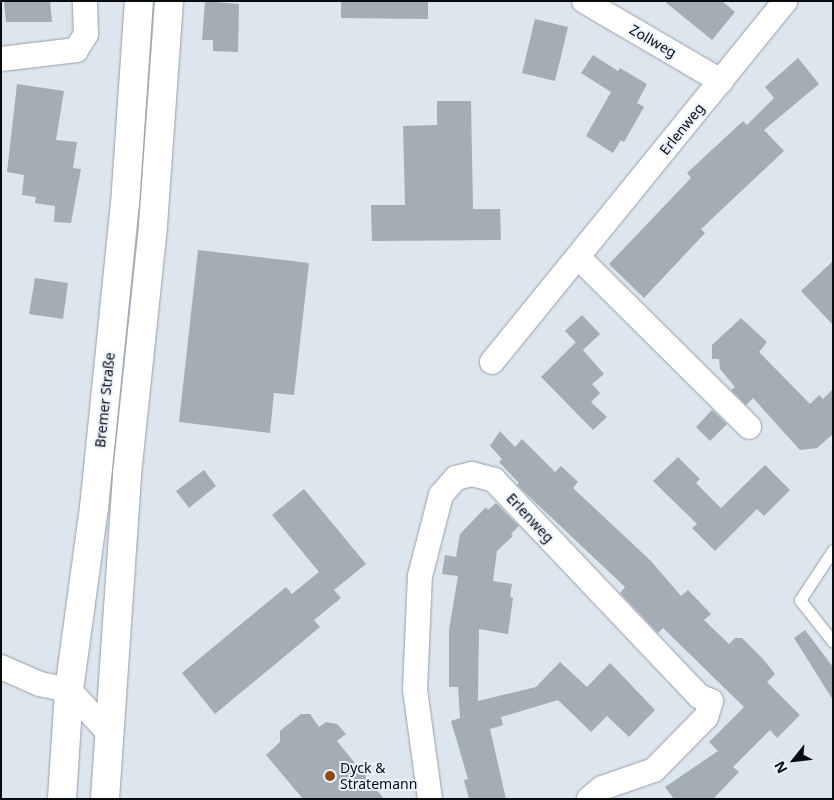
<!DOCTYPE html>
<meta charset="utf-8">
<style>
body{margin:0}
#map{position:relative;width:834px;height:800px;overflow:hidden;background:#dde5ef;font-family:"Noto Sans",sans-serif}
div>[style]{position:absolute}
[style*='--x']{left:calc(var(--x)*1px);top:calc(var(--y)*1px);width:calc(var(--w)*1px);rotate:calc(var(--a)*1deg)}
.building>*{inset:0;background:#a4acb5}
.roads{filter:drop-shadow(0 0 1px #979fa8) drop-shadow(0 0 1px #979fa8)}
.lane>*{height:11px;margin:-5.5px;padding:0 5.5px;transform-origin:5.5px;border-radius:5.5px;background:#fff}
.street>*{height:24px;margin:-12px;padding:0 12px;transform-origin:12px;border-radius:12px;background:#fff}
.primary>*{height:28px;margin:-14px;padding:0 14px;transform-origin:14px;border-radius:14px;background:#fff}
.dots>*{width:14px;height:14px;translate:-50% -50%;box-sizing:border-box;border:2px solid #eaf2fc;border-radius:50%}
span{translate:-50% -50%;white-space:nowrap;text-align:center;line-height:1.15;-webkit-text-stroke:4px #eaf2fc;paint-order:stroke}
.street-label{font-size:14px;color:#090c0f}
.poi-label{font-size:14px;color:#090c0f}
.left{translate:0 -50%;text-align:left}
.frame{position:absolute;inset:0;border:2px solid #090c0f;pointer-events:none}
.north{position:absolute;left:769px;top:735px;width:50px;height:50px;-webkit-text-stroke:4px #eaf2fc;paint-order:stroke;rotate:241deg;font-size:14px;font-weight:700;line-height:20px;text-align:center;color:#090c0f}
.north::after{content:'';display:block;margin:auto;width:18px;height:22px;background:#090c0f;clip-path:polygon(50% 0,100% 100%,50% 72%,0 100%)}
</style>
<div id="map">
<div class="building">
<div style="clip-path:polygon(4px 1px,50px 1px,52px 22px,6px 22px)"></div>
<div style="clip-path:polygon(205px 1px,239px 4px,238px 52px,213px 51px,213px 40px,202px 40px)"></div>
<div style="clip-path:polygon(341px 1px,428px 1px,428px 19px,341px 18px)"></div>
<div style="clip-path:polygon(664px 1px,722px 1px,735px 12px,712px 40px)"></div>
<div style="clip-path:polygon(535px 19px,568px 27px,555px 81px,522px 73px)"></div>
<div style="clip-path:polygon(593px 55px,618px 71px,620px 68px,647px 84px,637px 103px,644px 107px,624px 142px,621px 140px,613px 153px,586px 136px,611px 92px,581px 73px)"></div>
<div style="clip-path:polygon(798px 58px,819px 84px,764px 130px,784px 151px,701px 229px,705px 233px,644px 298px,609px 264px,691px 178px,687px 173px,743px 121px,747px 125px,774px 98px,765px 87px)"></div>
<div style="clip-path:polygon(17px 84px,64px 91px,56px 140px,77px 142px,73px 168px,81px 169px,71px 223px,54px 222px,55px 206px,35px 203px,36px 197px,22px 195px,24px 175px,7px 172px)"></div>
<div style="clip-path:polygon(437px 101px,471px 101px,473px 209px,500px 209px,501px 240px,372px 241px,371px 205px,405px 205px,403px 126px,437px 125px)"></div>
<div style="clip-path:polygon(198px 250px,309px 263px,294px 395px,274px 393px,270px 433px,179px 422px)"></div>
<div style="clip-path:polygon(833px 261px,833px 325px,801px 291px)"></div>
<div style="clip-path:polygon(35px 278px,68px 283px,63px 319px,29px 314px)"></div>
<div style="clip-path:polygon(582px 315px,600px 334px,583px 350px,565px 331px)"></div>
<div style="clip-path:polygon(741px 318px,767px 342px,759px 352px,810px 404px,819px 395px,823px 399px,833px 389px,833px 434px,817px 448px,800px 450px,753px 398px,746px 405px,731px 390px,735px 387px,720px 369px,719px 359px,712px 359px,712px 345px)"></div>
<div style="clip-path:polygon(576px 342px,604px 374px,592px 384px,600px 393px,591px 402px,607px 417px,593px 430px,541px 377px)"></div>
<div style="clip-path:polygon(712px 410px,727px 424px,710px 441px,696px 427px)"></div>
<div style="clip-path:polygon(500px 431px,515px 447px,522px 439px,555px 472px,561px 466px,578px 482px,573px 488px,651px 561px,681px 596px,688px 590px,711px 614px,704px 620px,729px 644px,735px 638px,742px 638px,763px 659px,775px 674px,767px 682px,800px 715px,777px 738px,770px 730px,733px 767px,739px 772px,713px 799px,674px 799px,665px 787px,718px 751px,709px 742px,744px 707px,663px 628px,658px 633px,620px 593px,625px 587px,517px 485px,519px 483px,499px 462px,502px 459px,490px 446px)"></div>
<div style="clip-path:polygon(678px 457px,700px 479px,696px 483px,721px 508px,765px 465px,790px 490px,764px 516px,757px 509px,715px 551px,692px 528px,697px 524px,653px 481px)"></div>
<div style="clip-path:polygon(204px 470px,216px 486px,189px 508px,176px 491px)"></div>
<div style="clip-path:polygon(304px 489px,366px 564px,334px 590px,341px 598px,314px 620px,320px 627px,215px 714px,182px 673px,286px 587px,292px 594px,319px 572px,272px 515px)"></div>
<div style="clip-path:polygon(496px 503px,519px 526px,511px 534px,513px 536px,497px 551px,493px 581px,512px 584px,510px 597px,513px 598px,508px 634px,479px 629px,478px 701px,536px 687px,560px 662px,587px 687px,610px 663px,655px 710px,629px 737px,607px 716px,591px 732px,558px 700px,501px 717px,503px 725px,490px 729px,506px 799px,469px 799px,464px 780px,468px 779px,451px 721px,460px 718px,458px 687px,449px 687px,449px 630px,458px 576px,442px 574px,445px 555px,456px 557px,460px 534px,486px 507px,488px 510px)"></div>
<div style="clip-path:polygon(805px 630px,833px 667px,833px 700px,794px 638px)"></div>
<div style="clip-path:polygon(301px 714px,310px 714px,319px 727px,326px 722px,337px 724px,346px 734px,337px 741px,384px 799px,303px 799px,266px 755px,280px 742px,280px 731px)"></div>
</div>
<div class="roads">
<div class="lane">
<div style="--x:833;--y:550;--w:60;--a:123.4"></div>
<div style="--x:800;--y:600;--w:53;--a:51.8"></div>
</div>
<div class="street">
<div style="--x:584;--y:1;--w:159;--a:30.3"></div>
<div style="--x:1;--y:59;--w:76;--a:-6.8"></div>
<div style="--x:76;--y:50;--w:19;--a:-58"></div>
<div style="--x:86;--y:34;--w:33;--a:-92"></div>
<div style="--x:578;--y:257;--w:241;--a:44.8"></div>
<div style="--x:492;--y:362;--w:465;--a:-50.9"></div>
<div style="--x:1;--y:667;--w:43;--a:23.6"></div>
<div style="--x:40;--y:684;--w:30;--a:12"></div>
<div style="--x:69;--y:690;--w:62;--a:47"></div>
<div style="--x:430;--y:799;--w:111;--a:-97.8"></div>
<div style="--x:415;--y:689;--w:113;--a:-87.5"></div>
<div style="--x:420;--y:576;--w:84;--a:-75.5"></div>
<div style="--x:441;--y:495;--w:23;--a:-49"></div>
<div style="--x:456;--y:478;--w:16;--a:-14"></div>
<div style="--x:472;--y:474;--w:23;--a:15"></div>
<div style="--x:494;--y:480;--w:298;--a:46.5"></div>
<div style="--x:699;--y:696;--w:13;--a:23"></div>
<div style="--x:711;--y:701;--w:17;--a:107"></div>
<div style="--x:706;--y:717;--w:74;--a:134.5"></div>
<div style="--x:654;--y:770;--w:55;--a:160.9"></div>
<div style="--x:602;--y:788;--w:17;--a:140"></div>
</div>
<div class="primary">
<div style="--x:62;--y:799;--w:109;--a:-86.3"></div>
<div style="--x:69;--y:690;--w:184;--a:-82.2"></div>
<div style="--x:94;--y:508;--w:305;--a:-84.2"></div>
<div style="--x:125;--y:205;--w:204;--a:-86.1"></div>
<div style="--x:105;--y:799;--w:326;--a:-86.1"></div>
<div style="--x:127;--y:474;--w:250;--a:-84"></div>
<div style="--x:153;--y:225;--w:225;--a:-85.9"></div>
</div>
</div>
<div class="dots">
<div style="left:330px;top:776px;background:#8c4c15"></div>
</div>
<div class="street-label">
<span style="left:653px;top:41px;rotate:30deg">Zollweg</span>
<span style="left:682px;top:129px;rotate:-51deg">Erlenweg</span>
<span style="left:105px;top:400px;rotate:-84deg">Bremer Straße</span>
<span style="left:530px;top:518px;rotate:47deg">Erlenweg</span>
</div>
<div class="poi-label">
<span class="left" style="left:340px;top:776px">Dyck &amp;<br>Stratemann</span>
</div>
<div class="frame"></div>
<div class="north">N</div>
</div>
